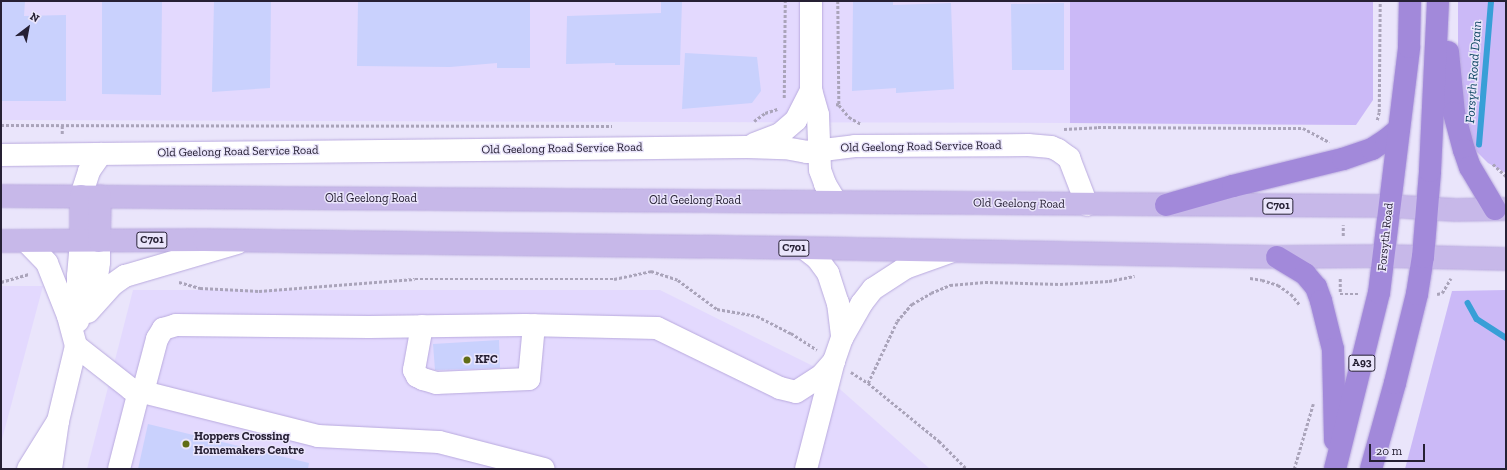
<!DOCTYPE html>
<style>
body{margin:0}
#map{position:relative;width:1507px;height:470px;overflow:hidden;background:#eae5fb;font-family:"Zilla Slab",serif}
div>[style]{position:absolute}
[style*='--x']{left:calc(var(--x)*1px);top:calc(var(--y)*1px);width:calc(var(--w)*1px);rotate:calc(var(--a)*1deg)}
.built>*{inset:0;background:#e3d9fe}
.green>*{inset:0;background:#cbb9f7}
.stream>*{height:5.5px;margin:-2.75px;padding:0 2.75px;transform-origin:2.75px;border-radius:2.75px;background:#389fd7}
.building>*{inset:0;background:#c9d1fd}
.path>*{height:2.5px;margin-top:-1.25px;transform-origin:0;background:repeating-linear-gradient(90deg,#aaa4ba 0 3px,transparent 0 5px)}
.roads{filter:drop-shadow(0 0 1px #b9aade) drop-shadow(0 0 1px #b9aade)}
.minor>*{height:22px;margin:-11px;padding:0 11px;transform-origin:11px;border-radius:11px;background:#fff}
.major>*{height:22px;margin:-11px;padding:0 11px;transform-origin:11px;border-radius:11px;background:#c7b8e9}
.highway>*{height:22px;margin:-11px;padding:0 11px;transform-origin:11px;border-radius:11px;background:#a289da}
.dots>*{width:11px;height:11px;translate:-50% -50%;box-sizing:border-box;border:2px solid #eae5fb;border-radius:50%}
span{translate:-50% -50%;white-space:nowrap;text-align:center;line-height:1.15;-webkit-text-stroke:3px #eae5fb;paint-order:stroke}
.shield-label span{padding:1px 3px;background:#eae5fb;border:1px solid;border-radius:3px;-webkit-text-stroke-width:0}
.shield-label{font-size:11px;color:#262034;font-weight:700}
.street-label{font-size:12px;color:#262034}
.poi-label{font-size:12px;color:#262034;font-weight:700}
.left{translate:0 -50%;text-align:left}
.water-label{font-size:13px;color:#0e4663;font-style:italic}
.frame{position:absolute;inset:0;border:2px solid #262034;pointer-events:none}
.north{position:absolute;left:8px;top:8px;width:40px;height:40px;-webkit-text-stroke:3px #eae5fb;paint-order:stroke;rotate:32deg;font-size:11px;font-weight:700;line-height:16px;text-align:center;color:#262034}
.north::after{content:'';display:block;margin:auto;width:14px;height:18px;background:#262034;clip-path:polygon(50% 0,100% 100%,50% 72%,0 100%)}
.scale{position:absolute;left:1369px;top:444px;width:56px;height:18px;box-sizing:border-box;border:2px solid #262034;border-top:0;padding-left:5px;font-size:12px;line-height:14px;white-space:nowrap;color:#262034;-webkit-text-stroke:3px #eae5fb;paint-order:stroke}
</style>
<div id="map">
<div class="built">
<div style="clip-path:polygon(1px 1px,1070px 1px,1070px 123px,1px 120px)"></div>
<div style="clip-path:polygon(1px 286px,43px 286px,1px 443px)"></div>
<div style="clip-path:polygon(133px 290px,660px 290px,815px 367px,930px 469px,87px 469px)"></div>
</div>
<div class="green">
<div style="clip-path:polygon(1070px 1px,1373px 1px,1373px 100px,1356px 125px,1070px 123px)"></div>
<div style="clip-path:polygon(1458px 1px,1506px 1px,1506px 173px,1488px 163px,1476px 151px,1467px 135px,1458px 110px)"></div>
<div style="clip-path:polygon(1506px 290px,1506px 469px,1405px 469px,1452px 291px)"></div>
</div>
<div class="stream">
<div style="--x:1479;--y:145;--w:144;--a:-85.2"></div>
<div style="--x:1468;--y:303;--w:18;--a:61"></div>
<div style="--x:1477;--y:319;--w:35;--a:33"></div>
</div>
<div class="building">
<div style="clip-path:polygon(1px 1px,25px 1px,24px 16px,66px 15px,66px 101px,1px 101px)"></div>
<div style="clip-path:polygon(102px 1px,162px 1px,161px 95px,102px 94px)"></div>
<div style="clip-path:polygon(214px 1px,271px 1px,270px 88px,212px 92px)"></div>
<div style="clip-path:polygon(358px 1px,530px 1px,530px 68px,497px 68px,497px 63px,450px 67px,357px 66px)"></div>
<div style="clip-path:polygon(661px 1px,682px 1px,680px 65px,615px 65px,615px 63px,566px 64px,567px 16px,661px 13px)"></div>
<div style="clip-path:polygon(853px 1px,893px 1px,893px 5px,951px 3px,954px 89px,896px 93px,896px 88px,852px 91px)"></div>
<div style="clip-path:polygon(1064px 3px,1064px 70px,1012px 70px,1011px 4px)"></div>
<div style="clip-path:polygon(685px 53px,757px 57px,761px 91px,752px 103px,682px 109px)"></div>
<div style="clip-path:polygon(499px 340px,500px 368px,435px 370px,433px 344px)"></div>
<div style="clip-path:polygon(148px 424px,309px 463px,308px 469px,138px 469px)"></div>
</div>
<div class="path">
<div style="--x:838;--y:1;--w:104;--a:89.4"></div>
<div style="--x:784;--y:98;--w:97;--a:-89.4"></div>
<div style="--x:836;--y:104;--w:3;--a:18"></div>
<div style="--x:839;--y:105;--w:16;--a:50"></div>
<div style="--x:849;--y:117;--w:14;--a:30"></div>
<div style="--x:1377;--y:120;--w:8;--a:-76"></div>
<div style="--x:1379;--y:112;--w:111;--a:-89.5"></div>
<div style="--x:754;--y:121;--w:14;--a:-36"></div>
<div style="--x:765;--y:113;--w:13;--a:-18"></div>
<div style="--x:1;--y:125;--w:611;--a:0.09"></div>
<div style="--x:1064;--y:129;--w:34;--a:-3"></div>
<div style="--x:1098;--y:127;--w:205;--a:0.3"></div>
<div style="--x:1303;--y:128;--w:30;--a:28"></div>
<div style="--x:62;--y:134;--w:9;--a:-90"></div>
<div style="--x:1493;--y:164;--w:18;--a:43"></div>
<div style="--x:1343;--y:236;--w:11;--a:-90"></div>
<div style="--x:1250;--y:278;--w:12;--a:9"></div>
<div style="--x:1262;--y:280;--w:17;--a:17"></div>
<div style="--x:1278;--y:285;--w:16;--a:35"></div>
<div style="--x:1291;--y:294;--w:14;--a:51"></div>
<div style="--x:1;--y:282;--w:29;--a:-16"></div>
<div style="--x:179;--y:282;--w:22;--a:16"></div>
<div style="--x:200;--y:288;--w:59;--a:2.9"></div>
<div style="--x:259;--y:291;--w:156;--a:-4.4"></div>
<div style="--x:415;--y:279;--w:199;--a:0"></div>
<div style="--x:614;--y:279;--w:38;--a:-12"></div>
<div style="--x:651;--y:271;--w:28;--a:18"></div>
<div style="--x:678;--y:280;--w:49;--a:36.6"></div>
<div style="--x:717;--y:309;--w:41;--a:9.9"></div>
<div style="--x:757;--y:316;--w:38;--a:27"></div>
<div style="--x:791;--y:333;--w:31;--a:33"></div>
<div style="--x:1340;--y:292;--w:15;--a:-90"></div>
<div style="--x:1340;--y:294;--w:18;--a:0"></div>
<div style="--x:1437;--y:294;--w:5;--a:-11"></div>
<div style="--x:1442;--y:293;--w:17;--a:-59"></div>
<div style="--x:851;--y:372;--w:20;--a:33"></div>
<div style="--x:868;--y:383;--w:92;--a:39.2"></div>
<div style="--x:939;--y:441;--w:40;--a:45"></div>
<div style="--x:868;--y:383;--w:68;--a:-64.9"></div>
<div style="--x:897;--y:321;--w:23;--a:-49"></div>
<div style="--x:912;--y:304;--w:22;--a:-30"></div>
<div style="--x:931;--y:293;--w:21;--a:-23"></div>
<div style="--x:950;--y:285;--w:35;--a:-5"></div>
<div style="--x:985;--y:282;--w:75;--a:1.5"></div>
<div style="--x:1060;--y:284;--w:49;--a:-3.5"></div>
<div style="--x:1109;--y:281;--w:26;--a:-11"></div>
<div style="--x:1294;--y:469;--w:68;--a:-73.7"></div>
</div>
<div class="roads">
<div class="minor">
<div style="--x:811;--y:1;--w:89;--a:90"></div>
<div style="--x:811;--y:90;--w:26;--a:74"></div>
<div style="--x:818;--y:115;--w:55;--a:87.9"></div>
<div style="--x:820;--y:170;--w:15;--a:70"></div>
<div style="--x:825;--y:184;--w:21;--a:59"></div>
<div style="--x:754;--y:144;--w:28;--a:-21"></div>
<div style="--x:780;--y:134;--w:21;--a:-41"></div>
<div style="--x:796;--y:120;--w:34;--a:-63"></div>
<div style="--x:1;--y:155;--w:746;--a:-0.61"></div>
<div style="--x:747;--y:147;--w:38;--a:2"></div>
<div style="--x:785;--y:148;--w:22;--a:10"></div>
<div style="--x:807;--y:152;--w:48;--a:-7.1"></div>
<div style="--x:855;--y:146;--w:173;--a:-0.3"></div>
<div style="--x:1028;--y:145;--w:23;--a:5"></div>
<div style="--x:1051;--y:147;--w:8;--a:23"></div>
<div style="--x:1058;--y:150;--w:14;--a:36"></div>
<div style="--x:1069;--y:158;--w:50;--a:69"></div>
<div style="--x:81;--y:196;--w:26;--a:-72"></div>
<div style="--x:89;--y:171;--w:21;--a:-55"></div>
<div style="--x:26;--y:241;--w:30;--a:46"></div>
<div style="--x:47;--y:263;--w:57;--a:68.4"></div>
<div style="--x:68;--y:316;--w:31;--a:75"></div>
<div style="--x:804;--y:248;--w:16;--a:38"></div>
<div style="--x:817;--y:258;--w:19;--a:54"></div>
<div style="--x:828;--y:273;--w:32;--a:72"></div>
<div style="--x:838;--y:303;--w:35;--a:83"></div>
<div style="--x:90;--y:305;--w:22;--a:-74"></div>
<div style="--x:96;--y:284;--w:22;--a:-82"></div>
<div style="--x:99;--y:262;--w:21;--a:-90"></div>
<div style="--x:88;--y:312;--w:36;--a:-48"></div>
<div style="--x:112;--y:285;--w:16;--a:-35"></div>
<div style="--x:125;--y:276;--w:117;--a:-16.4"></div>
<div style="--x:78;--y:321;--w:45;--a:-90"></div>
<div style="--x:78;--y:276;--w:36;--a:-85"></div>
<div style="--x:422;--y:326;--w:45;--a:100.3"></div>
<div style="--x:414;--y:370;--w:7;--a:63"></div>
<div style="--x:417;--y:376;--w:7;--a:27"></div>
<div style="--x:423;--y:379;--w:14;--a:17"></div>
<div style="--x:436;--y:383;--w:93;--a:-2.5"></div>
<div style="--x:529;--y:379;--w:54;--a:-84.7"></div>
<div style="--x:143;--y:392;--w:55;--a:-75.2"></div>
<div style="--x:157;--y:339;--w:12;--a:-59"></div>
<div style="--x:163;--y:329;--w:14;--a:-17"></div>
<div style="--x:176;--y:325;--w:193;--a:0.6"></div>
<div style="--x:369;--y:327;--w:156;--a:-0.7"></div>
<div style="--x:525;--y:325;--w:132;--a:1.3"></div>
<div style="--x:657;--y:328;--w:137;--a:26"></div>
<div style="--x:780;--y:388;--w:16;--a:14"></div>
<div style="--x:796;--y:392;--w:30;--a:-33"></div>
<div style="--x:821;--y:376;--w:20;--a:-49"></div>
<div style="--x:58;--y:421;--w:77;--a:-76.5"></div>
<div style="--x:76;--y:346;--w:70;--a:38"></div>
<div style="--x:131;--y:389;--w:12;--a:14"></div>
<div style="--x:143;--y:392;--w:180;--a:14.1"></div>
<div style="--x:318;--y:436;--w:121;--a:2.8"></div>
<div style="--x:439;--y:442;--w:108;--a:14.4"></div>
<div style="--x:28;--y:469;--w:57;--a:-58"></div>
<div style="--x:58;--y:421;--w:49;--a:98.3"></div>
<div style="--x:119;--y:469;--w:81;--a:-75.6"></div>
<div style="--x:806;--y:469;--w:112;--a:-75.5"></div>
<div style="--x:834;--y:361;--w:24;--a:-71"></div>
<div style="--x:842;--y:338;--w:40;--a:-60.3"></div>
<div style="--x:862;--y:303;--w:18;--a:-52"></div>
<div style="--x:873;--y:289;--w:38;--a:-33"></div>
<div style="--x:905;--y:268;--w:48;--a:-19.6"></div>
</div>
<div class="major">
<div style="--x:1;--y:196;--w:1388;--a:0.41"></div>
<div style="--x:1389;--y:206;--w:67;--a:3.4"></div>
<div style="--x:1456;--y:210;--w:50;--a:-1.1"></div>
<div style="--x:81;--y:196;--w:44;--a:90"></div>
<div style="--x:1;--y:241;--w:203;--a:-0.3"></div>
<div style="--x:204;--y:240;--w:600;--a:0.76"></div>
<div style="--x:804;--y:248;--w:473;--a:1.1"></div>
<div style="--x:1277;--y:257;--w:107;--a:-0.5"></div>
<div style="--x:1384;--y:256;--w:122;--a:1.4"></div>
<div style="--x:99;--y:241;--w:45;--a:-88.7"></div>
</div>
<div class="highway">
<div style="--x:1448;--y:52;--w:61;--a:84.4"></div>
<div style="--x:1454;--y:113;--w:38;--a:75"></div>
<div style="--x:1464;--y:150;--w:18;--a:71"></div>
<div style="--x:1470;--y:167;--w:49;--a:59.2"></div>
<div style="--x:1166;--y:205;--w:70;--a:-15.8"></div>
<div style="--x:1233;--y:186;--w:113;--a:-13.8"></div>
<div style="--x:1343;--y:159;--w:31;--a:-19"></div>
<div style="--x:1372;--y:149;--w:17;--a:-33"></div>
<div style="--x:1386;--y:140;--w:17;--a:-40"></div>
<div style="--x:1277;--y:257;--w:33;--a:31"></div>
<div style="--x:1305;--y:274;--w:17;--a:50"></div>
<div style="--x:1316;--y:287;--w:15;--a:70"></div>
<div style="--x:1321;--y:301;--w:49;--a:76"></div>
<div style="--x:1333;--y:349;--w:91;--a:88.7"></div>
<div style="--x:1335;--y:469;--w:181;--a:-76"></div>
<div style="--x:1379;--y:293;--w:248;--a:-83"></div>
<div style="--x:1409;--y:47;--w:46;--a:-88.8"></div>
<div style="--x:1371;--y:469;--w:89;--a:-74.4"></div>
<div style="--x:1395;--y:383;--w:92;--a:-76.1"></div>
<div style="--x:1417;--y:294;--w:37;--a:-81"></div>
<div style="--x:1423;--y:257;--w:86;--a:-85.3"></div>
<div style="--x:1430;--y:171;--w:170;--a:-87.3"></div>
</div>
</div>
<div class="dots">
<div style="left:467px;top:360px;background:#616d16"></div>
<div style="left:186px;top:444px;background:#616d16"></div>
</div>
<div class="shield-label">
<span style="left:1278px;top:206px">C701</span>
<span style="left:152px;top:240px">C701</span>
<span style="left:794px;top:248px">C701</span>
<span style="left:1362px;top:363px">A93</span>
</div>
<div class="street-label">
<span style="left:921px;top:147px;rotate:-1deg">Old Geelong Road Service Road</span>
<span style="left:562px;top:149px;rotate:-1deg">Old Geelong Road Service Road</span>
<span style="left:238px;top:152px;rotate:-1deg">Old Geelong Road Service Road</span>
<span style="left:371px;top:199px">Old Geelong Road</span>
<span style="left:695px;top:201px">Old Geelong Road</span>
<span style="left:1019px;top:204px;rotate:1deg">Old Geelong Road</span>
<span style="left:1386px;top:237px;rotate:-84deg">Forsyth Road</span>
</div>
<div class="poi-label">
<span class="left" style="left:475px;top:360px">KFC</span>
<span class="left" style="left:194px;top:444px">Hoppers Crossing<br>Homemakers Centre</span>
</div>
<div class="water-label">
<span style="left:1474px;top:72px;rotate:-86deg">Forsyth Road Drain</span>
</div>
<div class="frame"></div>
<div class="north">N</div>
<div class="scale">20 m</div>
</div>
